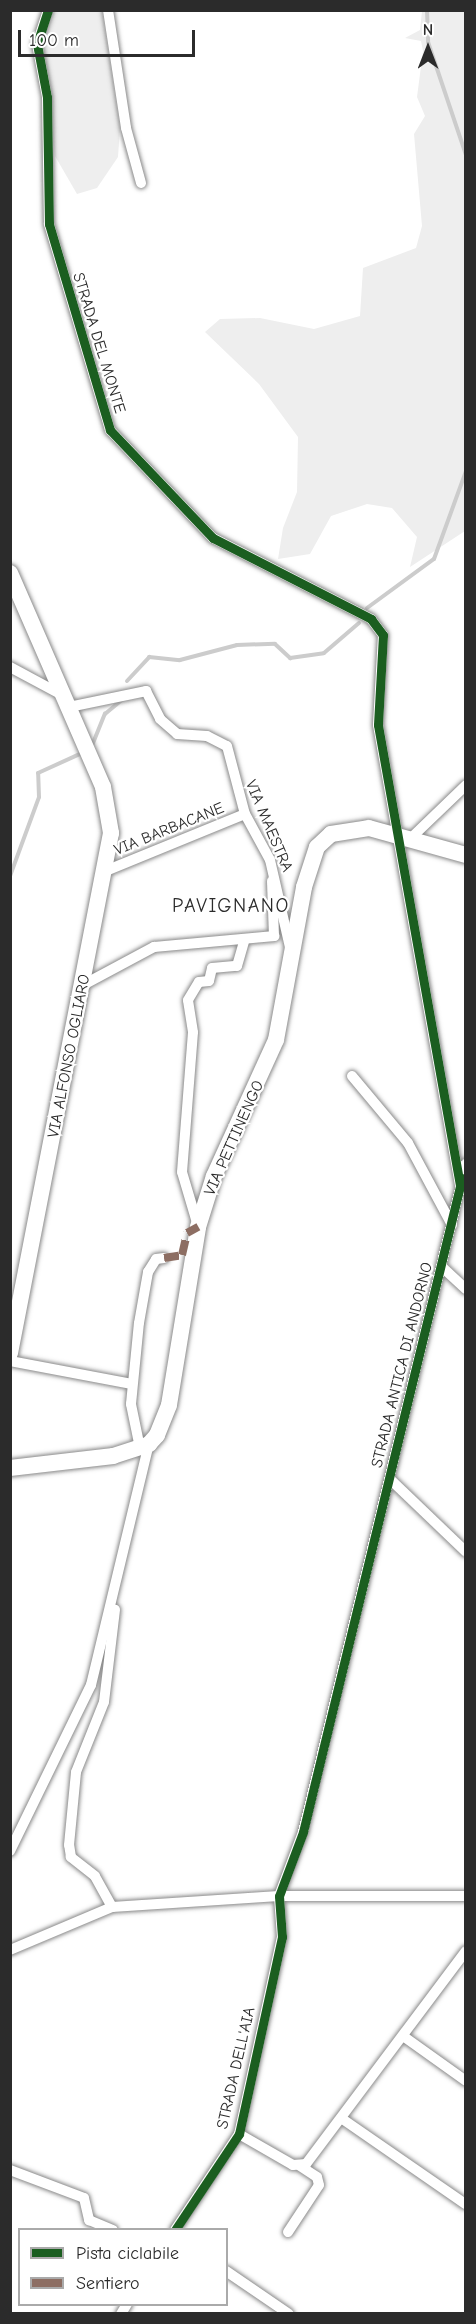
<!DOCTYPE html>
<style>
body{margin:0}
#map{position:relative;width:476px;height:2324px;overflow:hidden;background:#fff;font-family:"Comic Neue",sans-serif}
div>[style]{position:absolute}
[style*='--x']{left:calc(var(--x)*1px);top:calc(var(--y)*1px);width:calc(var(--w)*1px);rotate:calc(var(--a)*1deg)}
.built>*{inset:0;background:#eee}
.stream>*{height:4px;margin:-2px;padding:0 2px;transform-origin:2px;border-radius:2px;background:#ccc}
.roads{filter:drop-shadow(0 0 2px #8a8a8a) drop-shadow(0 0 2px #8a8a8a)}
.minor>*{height:10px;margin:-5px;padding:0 5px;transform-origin:5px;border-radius:5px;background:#fff}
.secondary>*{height:16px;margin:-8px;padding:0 8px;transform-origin:8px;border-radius:8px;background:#fff}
.quiet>*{height:8px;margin-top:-4px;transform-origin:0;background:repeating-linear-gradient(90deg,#8d6e63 0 15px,transparent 0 23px)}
.cycleway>*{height:9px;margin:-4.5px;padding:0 4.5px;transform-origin:4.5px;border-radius:4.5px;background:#1b5e20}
span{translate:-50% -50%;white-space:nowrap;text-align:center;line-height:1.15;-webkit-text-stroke:4.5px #fff;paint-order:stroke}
.street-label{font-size:16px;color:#2b2b2b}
.quarter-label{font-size:20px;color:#2b2b2b;letter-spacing:1.5px}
.frame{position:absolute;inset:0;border:12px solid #2b2b2b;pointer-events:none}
.legend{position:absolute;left:18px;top:2228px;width:210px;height:78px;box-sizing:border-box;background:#fff;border:2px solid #aaa;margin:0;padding:8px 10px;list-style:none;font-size:18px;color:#2b2b2b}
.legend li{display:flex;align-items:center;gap:12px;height:30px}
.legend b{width:30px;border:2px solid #aaa}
.north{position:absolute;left:398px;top:18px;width:60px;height:60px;-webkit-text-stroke:4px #fff;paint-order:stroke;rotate:0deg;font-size:16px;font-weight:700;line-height:24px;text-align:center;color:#2b2b2b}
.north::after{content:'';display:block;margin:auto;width:21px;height:27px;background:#2b2b2b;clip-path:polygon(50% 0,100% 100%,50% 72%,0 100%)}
.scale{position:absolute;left:18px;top:30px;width:177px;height:27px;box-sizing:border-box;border:3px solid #2b2b2b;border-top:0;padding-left:8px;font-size:18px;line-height:21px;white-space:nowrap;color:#2b2b2b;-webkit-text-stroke:4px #fff;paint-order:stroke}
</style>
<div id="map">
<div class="built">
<div style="clip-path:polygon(54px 11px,102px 11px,120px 128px,118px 157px,97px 188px,77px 194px,55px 156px,42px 47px)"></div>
<div style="clip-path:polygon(422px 11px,465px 11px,465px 531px,410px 567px,417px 537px,392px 508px,367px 504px,331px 516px,310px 554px,278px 559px,283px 528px,297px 492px,298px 437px,259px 384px,205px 332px,220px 319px,260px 318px,314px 329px,360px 316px,363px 268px,416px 248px,422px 226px,414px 134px,425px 116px,417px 97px,423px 51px,421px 41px,405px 38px,420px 30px)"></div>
</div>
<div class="stream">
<div style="--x:427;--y:10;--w:32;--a:88"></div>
<div style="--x:428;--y:42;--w:119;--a:71.4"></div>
<div style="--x:367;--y:608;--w:83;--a:-36.2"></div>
<div style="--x:434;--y:559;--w:94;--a:-70"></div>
<div style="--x:127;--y:681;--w:33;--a:-47"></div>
<div style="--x:149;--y:657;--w:31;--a:6"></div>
<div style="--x:180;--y:660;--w:59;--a:-14.7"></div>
<div style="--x:237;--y:645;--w:38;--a:-2"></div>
<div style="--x:275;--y:644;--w:21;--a:43"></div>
<div style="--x:290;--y:658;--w:34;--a:-8"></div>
<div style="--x:324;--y:653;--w:46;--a:-40.6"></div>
<div style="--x:91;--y:748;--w:37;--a:-68"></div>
<div style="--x:105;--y:714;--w:23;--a:-40"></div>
<div style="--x:10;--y:876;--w:84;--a:-69.8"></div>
<div style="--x:39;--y:797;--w:24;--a:-92"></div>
<div style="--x:38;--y:773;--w:48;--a:-24.4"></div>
</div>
<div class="roads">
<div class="minor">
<div style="--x:48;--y:10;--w:36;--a:108"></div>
<div style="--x:37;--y:44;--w:54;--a:79.3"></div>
<div style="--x:47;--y:97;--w:127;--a:89.1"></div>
<div style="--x:49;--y:224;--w:215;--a:73.5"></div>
<div style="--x:110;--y:430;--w:149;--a:46.4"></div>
<div style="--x:213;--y:538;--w:178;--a:27.1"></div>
<div style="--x:371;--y:619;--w:20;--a:53"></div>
<div style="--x:383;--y:635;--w:90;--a:93.2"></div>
<div style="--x:378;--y:725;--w:469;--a:79.9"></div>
<div style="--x:108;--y:10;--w:119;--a:81.3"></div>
<div style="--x:126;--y:128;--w:57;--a:74.7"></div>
<div style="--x:10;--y:667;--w:61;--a:28.2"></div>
<div style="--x:69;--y:707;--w:79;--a:-11.7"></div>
<div style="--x:146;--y:691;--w:31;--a:63"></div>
<div style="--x:160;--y:719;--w:23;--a:41"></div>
<div style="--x:177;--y:734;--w:30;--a:4"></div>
<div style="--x:207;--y:736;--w:22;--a:27"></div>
<div style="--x:227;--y:746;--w:70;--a:75.2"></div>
<div style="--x:245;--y:814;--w:52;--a:61.5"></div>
<div style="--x:270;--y:860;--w:98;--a:77.1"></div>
<div style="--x:411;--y:838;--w:76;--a:-43.9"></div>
<div style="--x:103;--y:872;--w:153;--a:-22.2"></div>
<div style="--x:83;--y:985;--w:81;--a:-28.2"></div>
<div style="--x:154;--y:947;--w:121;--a:-5.2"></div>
<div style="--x:274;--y:936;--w:55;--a:-92.1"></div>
<div style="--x:352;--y:1076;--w:87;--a:50.1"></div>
<div style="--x:408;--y:1143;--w:93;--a:61.8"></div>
<div style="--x:198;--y:1226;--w:56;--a:-106.5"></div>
<div style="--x:182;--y:1172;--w:140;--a:-85.5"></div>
<div style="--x:193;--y:1032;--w:32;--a:-99"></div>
<div style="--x:188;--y:1000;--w:21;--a:-59"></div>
<div style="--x:199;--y:982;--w:10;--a:-6"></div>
<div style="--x:209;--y:981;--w:13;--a:-77"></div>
<div style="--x:212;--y:968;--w:25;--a:-5"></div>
<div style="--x:237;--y:966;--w:26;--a:-74"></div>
<div style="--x:441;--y:1266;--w:34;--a:43"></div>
<div style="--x:10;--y:1361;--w:124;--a:10.7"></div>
<div style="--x:140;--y:1448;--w:45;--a:-101.6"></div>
<div style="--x:131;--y:1404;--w:81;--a:-84.4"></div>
<div style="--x:139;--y:1323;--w:52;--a:-80"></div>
<div style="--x:148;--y:1272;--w:15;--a:-58"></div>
<div style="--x:156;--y:1259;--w:8;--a:-7"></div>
<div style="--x:390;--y:1479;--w:105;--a:43.8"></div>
<div style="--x:10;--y:1851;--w:185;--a:-64"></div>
<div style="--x:91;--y:1685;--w:248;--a:-76.5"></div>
<div style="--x:112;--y:1907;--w:35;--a:-119"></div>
<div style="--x:95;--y:1876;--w:31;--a:-142"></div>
<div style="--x:71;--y:1857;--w:12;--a:-99"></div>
<div style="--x:69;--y:1845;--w:73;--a:-84.5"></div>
<div style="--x:76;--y:1772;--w:75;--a:-68.2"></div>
<div style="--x:104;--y:1702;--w:93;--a:-83.2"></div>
<div style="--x:10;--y:1950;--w:111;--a:-22.9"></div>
<div style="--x:112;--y:1907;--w:167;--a:-3.8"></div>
<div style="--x:279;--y:1896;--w:187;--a:0"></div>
<div style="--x:403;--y:2036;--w:77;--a:35.5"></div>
<div style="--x:341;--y:2118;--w:151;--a:34.7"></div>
<div style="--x:239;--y:2134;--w:62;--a:29.9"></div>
<div style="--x:293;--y:2165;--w:13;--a:-4"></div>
<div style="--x:306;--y:2164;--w:266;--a:-53.1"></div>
<div style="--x:10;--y:2170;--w:79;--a:20.7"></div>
<div style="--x:84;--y:2198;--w:23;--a:77"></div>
<div style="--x:89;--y:2220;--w:26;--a:23"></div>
<div style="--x:175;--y:2230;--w:115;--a:-56.3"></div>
<div style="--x:239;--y:2134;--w:202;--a:-77.7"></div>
<div style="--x:282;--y:1937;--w:41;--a:-94.2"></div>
<div style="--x:279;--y:1896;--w:68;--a:-69.4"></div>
<div style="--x:303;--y:1832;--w:688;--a:-76.29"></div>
<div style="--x:288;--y:2232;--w:56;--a:-56.6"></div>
<div style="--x:319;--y:2185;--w:8;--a:-104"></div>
<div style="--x:317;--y:2177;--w:20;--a:-147"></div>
<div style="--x:226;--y:2271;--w:76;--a:34.3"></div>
<div style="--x:121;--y:2314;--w:12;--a:-59"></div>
</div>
<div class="secondary">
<div style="--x:10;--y:573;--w:233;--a:66.5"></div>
<div style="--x:103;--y:787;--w:47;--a:80.1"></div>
<div style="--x:111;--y:833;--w:530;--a:100.99"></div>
<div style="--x:10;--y:1468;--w:104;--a:-6.6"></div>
<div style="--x:113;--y:1456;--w:38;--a:-18"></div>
<div style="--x:149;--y:1444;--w:12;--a:-48"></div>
<div style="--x:157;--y:1435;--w:32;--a:-68"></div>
<div style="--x:169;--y:1405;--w:180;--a:-80.7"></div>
<div style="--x:198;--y:1227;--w:53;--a:-72.6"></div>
<div style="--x:214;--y:1176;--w:149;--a:-65.5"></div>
<div style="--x:276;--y:1040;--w:156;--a:-79.6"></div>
<div style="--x:304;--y:887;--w:42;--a:-72"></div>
<div style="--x:317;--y:847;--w:19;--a:-43"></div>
<div style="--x:331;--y:834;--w:38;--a:-9"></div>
<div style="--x:369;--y:828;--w:101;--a:15.6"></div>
</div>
</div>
<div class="quiet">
<div style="--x:164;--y:1258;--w:18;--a:-9"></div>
<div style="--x:182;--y:1255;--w:23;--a:-77"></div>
<div style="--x:187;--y:1233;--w:13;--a:-29"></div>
</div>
<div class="cycleway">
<div style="--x:48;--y:10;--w:36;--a:108"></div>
<div style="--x:37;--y:44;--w:54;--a:79.3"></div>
<div style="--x:47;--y:97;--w:127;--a:89.1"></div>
<div style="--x:49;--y:224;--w:215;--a:73.5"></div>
<div style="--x:110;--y:430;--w:149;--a:46.4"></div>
<div style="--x:213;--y:538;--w:178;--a:27.1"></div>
<div style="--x:371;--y:619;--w:20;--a:53"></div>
<div style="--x:383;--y:635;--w:90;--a:93.2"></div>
<div style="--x:378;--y:725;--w:469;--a:79.9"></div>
<div style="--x:175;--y:2230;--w:115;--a:-56.3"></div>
<div style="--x:239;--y:2134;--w:202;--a:-77.7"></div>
<div style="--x:282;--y:1937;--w:41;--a:-94.2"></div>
<div style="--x:279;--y:1896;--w:68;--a:-69.4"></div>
<div style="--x:303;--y:1832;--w:673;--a:-76.34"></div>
</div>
<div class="street-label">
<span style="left:99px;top:343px;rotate:73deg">STRADA DEL MONTE</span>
<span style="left:269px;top:826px;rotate:67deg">VIA MAESTRA</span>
<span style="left:169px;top:829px;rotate:-22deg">VIA BARBACANE</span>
<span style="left:69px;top:1056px;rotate:-79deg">VIA ALFONSO OGLIARO</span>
<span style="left:234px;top:1138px;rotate:-66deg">VIA PETTINENGO</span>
<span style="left:402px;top:1365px;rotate:-76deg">STRADA ANTICA DI ANDORNO</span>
<span style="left:236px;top:2068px;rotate:-77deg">STRADA DELL'AIA</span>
</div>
<div class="quarter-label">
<span style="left:231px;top:905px">PAVIGNANO</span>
</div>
<div class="frame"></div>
<ul class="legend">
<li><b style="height:8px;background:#1b5e20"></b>Pista ciclabile</li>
<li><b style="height:8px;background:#8d6e63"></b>Sentiero</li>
</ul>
<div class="north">N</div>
<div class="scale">100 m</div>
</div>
